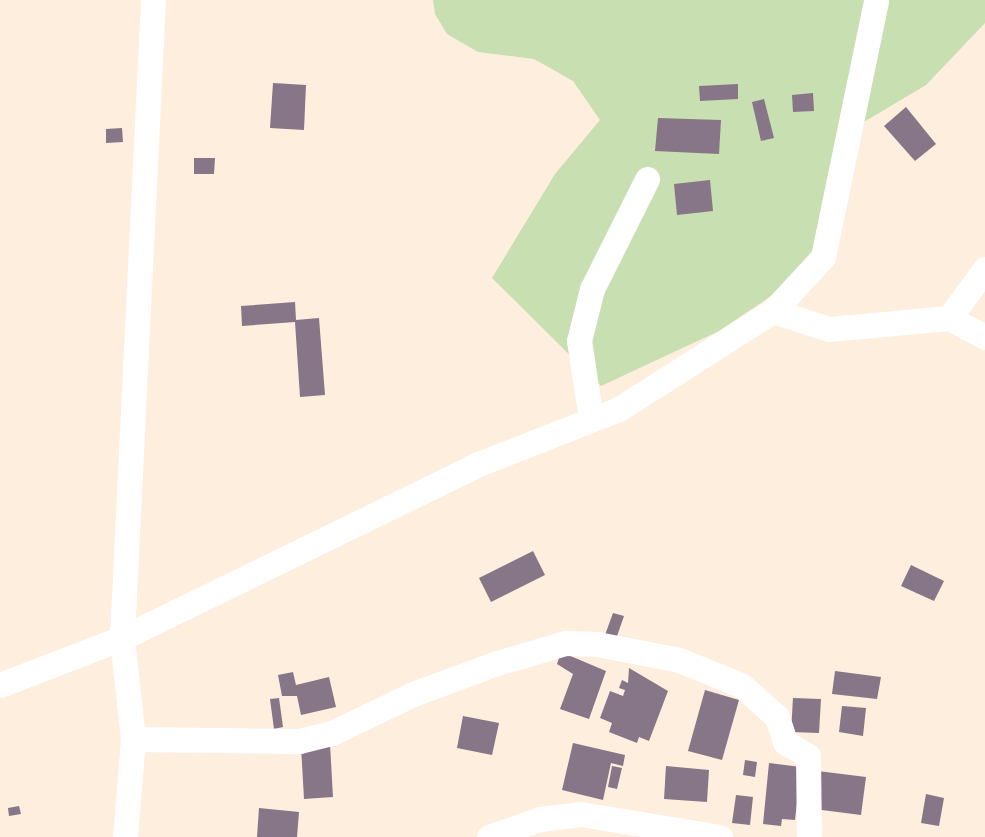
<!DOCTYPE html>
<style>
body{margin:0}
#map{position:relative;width:985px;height:837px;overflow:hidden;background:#feeedd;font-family:"Playfair Display",serif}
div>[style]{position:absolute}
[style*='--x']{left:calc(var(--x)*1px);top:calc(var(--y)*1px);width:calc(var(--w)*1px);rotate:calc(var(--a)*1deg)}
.green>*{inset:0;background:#c8dfb1}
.building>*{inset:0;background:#877588}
.minor>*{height:25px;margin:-12.5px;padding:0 12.5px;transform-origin:12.5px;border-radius:12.5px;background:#fff}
span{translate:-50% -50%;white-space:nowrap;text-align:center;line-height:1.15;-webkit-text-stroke:4px #fefefe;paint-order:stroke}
</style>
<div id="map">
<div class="green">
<div style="clip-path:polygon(433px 0,985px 0,985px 23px,926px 85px,837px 138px,821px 239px,786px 286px,719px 331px,601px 386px,492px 278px,555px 174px,600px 120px,573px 81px,534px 59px,478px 52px,447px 34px,435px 14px)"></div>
</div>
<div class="building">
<div style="clip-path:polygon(273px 83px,306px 85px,304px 130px,270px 128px)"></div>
<div style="clip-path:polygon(738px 84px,738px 99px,700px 101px,699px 86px)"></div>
<div style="clip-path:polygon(813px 93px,814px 111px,793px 112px,792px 95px)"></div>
<div style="clip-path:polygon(764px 99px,774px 138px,761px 141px,752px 102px)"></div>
<div style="clip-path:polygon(906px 107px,936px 144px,915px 161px,884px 126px)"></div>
<div style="clip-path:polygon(658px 118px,721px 120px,719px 154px,655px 151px)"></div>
<div style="clip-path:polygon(122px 128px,123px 142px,106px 143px,106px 129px)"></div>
<div style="clip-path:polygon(194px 158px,215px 158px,214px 174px,194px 174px)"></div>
<div style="clip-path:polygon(710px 180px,713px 211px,677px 215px,674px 184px)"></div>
<div style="clip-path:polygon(295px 302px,296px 320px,319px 318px,325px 395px,300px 397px,295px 322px,242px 326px,241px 306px)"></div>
<div style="clip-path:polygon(533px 551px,545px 575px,491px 602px,479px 578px)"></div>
<div style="clip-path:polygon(911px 565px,944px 581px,934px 601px,901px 586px)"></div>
<div style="clip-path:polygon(613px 613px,624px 616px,616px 639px,605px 635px)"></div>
<div style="clip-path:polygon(561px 652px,606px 671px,589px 719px,560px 709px,573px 674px,557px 664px)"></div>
<div style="clip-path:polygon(629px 668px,668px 691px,649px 741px,639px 737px,637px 743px,609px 732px,612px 723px,600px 718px,610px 691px,623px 696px,625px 690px,619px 688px,622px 680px,628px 683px)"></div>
<div style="clip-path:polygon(835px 671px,881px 677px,877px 699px,832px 694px)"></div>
<div style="clip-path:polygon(293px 672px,296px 685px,329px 677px,336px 707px,301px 715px,297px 696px,282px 696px,278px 675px)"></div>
<div style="clip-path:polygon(705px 690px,739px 700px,722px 760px,688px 751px)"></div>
<div style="clip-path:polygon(279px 698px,283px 727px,274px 729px,270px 699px)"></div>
<div style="clip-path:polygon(793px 698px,821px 699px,819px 733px,791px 732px)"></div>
<div style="clip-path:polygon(842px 706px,866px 708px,863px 736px,839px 732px)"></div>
<div style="clip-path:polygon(463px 716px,499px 723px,492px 755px,457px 748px)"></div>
<div style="clip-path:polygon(573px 743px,625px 755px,623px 766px,611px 763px,603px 800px,562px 790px)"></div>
<div style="clip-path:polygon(330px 744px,333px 797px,304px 799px,301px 746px)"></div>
<div style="clip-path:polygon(745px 760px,757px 762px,755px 777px,743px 775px)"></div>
<div style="clip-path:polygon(769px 763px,801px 767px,795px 820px,782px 819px,781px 826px,763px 824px)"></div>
<div style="clip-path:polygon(612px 766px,622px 768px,617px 789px,608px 787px)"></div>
<div style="clip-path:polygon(666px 766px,709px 770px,707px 802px,664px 799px)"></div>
<div style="clip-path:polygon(818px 771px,866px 777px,861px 815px,814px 809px)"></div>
<div style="clip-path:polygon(926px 794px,944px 798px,939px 826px,921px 823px)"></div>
<div style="clip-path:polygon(736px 795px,753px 797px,750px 825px,732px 823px)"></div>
<div style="clip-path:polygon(19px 806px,21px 814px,9px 816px,8px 808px)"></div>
<div style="clip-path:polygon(259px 808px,299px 812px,297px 837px,257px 837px)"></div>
</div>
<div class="minor">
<div style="--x:773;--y:311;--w:59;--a:17.8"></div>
<div style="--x:829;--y:329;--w:121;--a:-5.2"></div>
<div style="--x:949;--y:318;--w:41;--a:27.8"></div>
<div style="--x:949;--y:318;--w:61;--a:-53.7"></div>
<div style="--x:591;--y:419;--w:79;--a:-98.7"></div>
<div style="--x:579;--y:341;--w:54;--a:-76"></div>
<div style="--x:592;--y:289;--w:123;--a:-63.4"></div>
<div style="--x:0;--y:685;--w:131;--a:-21.1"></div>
<div style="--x:122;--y:638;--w:394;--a:-26"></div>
<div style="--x:476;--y:465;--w:154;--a:-21.4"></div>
<div style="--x:619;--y:409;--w:183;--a:-32.5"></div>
<div style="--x:773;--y:311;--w:74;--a:-47.2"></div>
<div style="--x:823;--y:257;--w:262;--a:-78.3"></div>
<div style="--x:133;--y:739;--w:166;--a:0.7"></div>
<div style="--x:299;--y:741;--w:34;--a:-14"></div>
<div style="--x:332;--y:733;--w:90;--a:-25.7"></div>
<div style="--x:413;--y:694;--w:90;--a:-20.3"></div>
<div style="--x:497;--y:663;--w:71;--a:-16.4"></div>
<div style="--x:565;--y:643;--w:32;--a:2"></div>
<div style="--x:597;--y:644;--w:84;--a:11"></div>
<div style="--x:679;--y:660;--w:67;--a:22"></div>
<div style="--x:741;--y:685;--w:48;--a:41.6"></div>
<div style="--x:777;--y:717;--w:26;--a:72"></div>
<div style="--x:785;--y:742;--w:27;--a:31"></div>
<div style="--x:808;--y:756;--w:81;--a:89.3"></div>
<div style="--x:125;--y:837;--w:98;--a:-85.3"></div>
<div style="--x:133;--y:739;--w:102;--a:-96.2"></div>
<div style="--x:122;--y:638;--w:639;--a:-87.22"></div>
<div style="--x:489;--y:837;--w:54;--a:-19.4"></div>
<div style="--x:540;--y:819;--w:41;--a:-7"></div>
<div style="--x:581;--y:814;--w:141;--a:9.4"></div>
</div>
</div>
